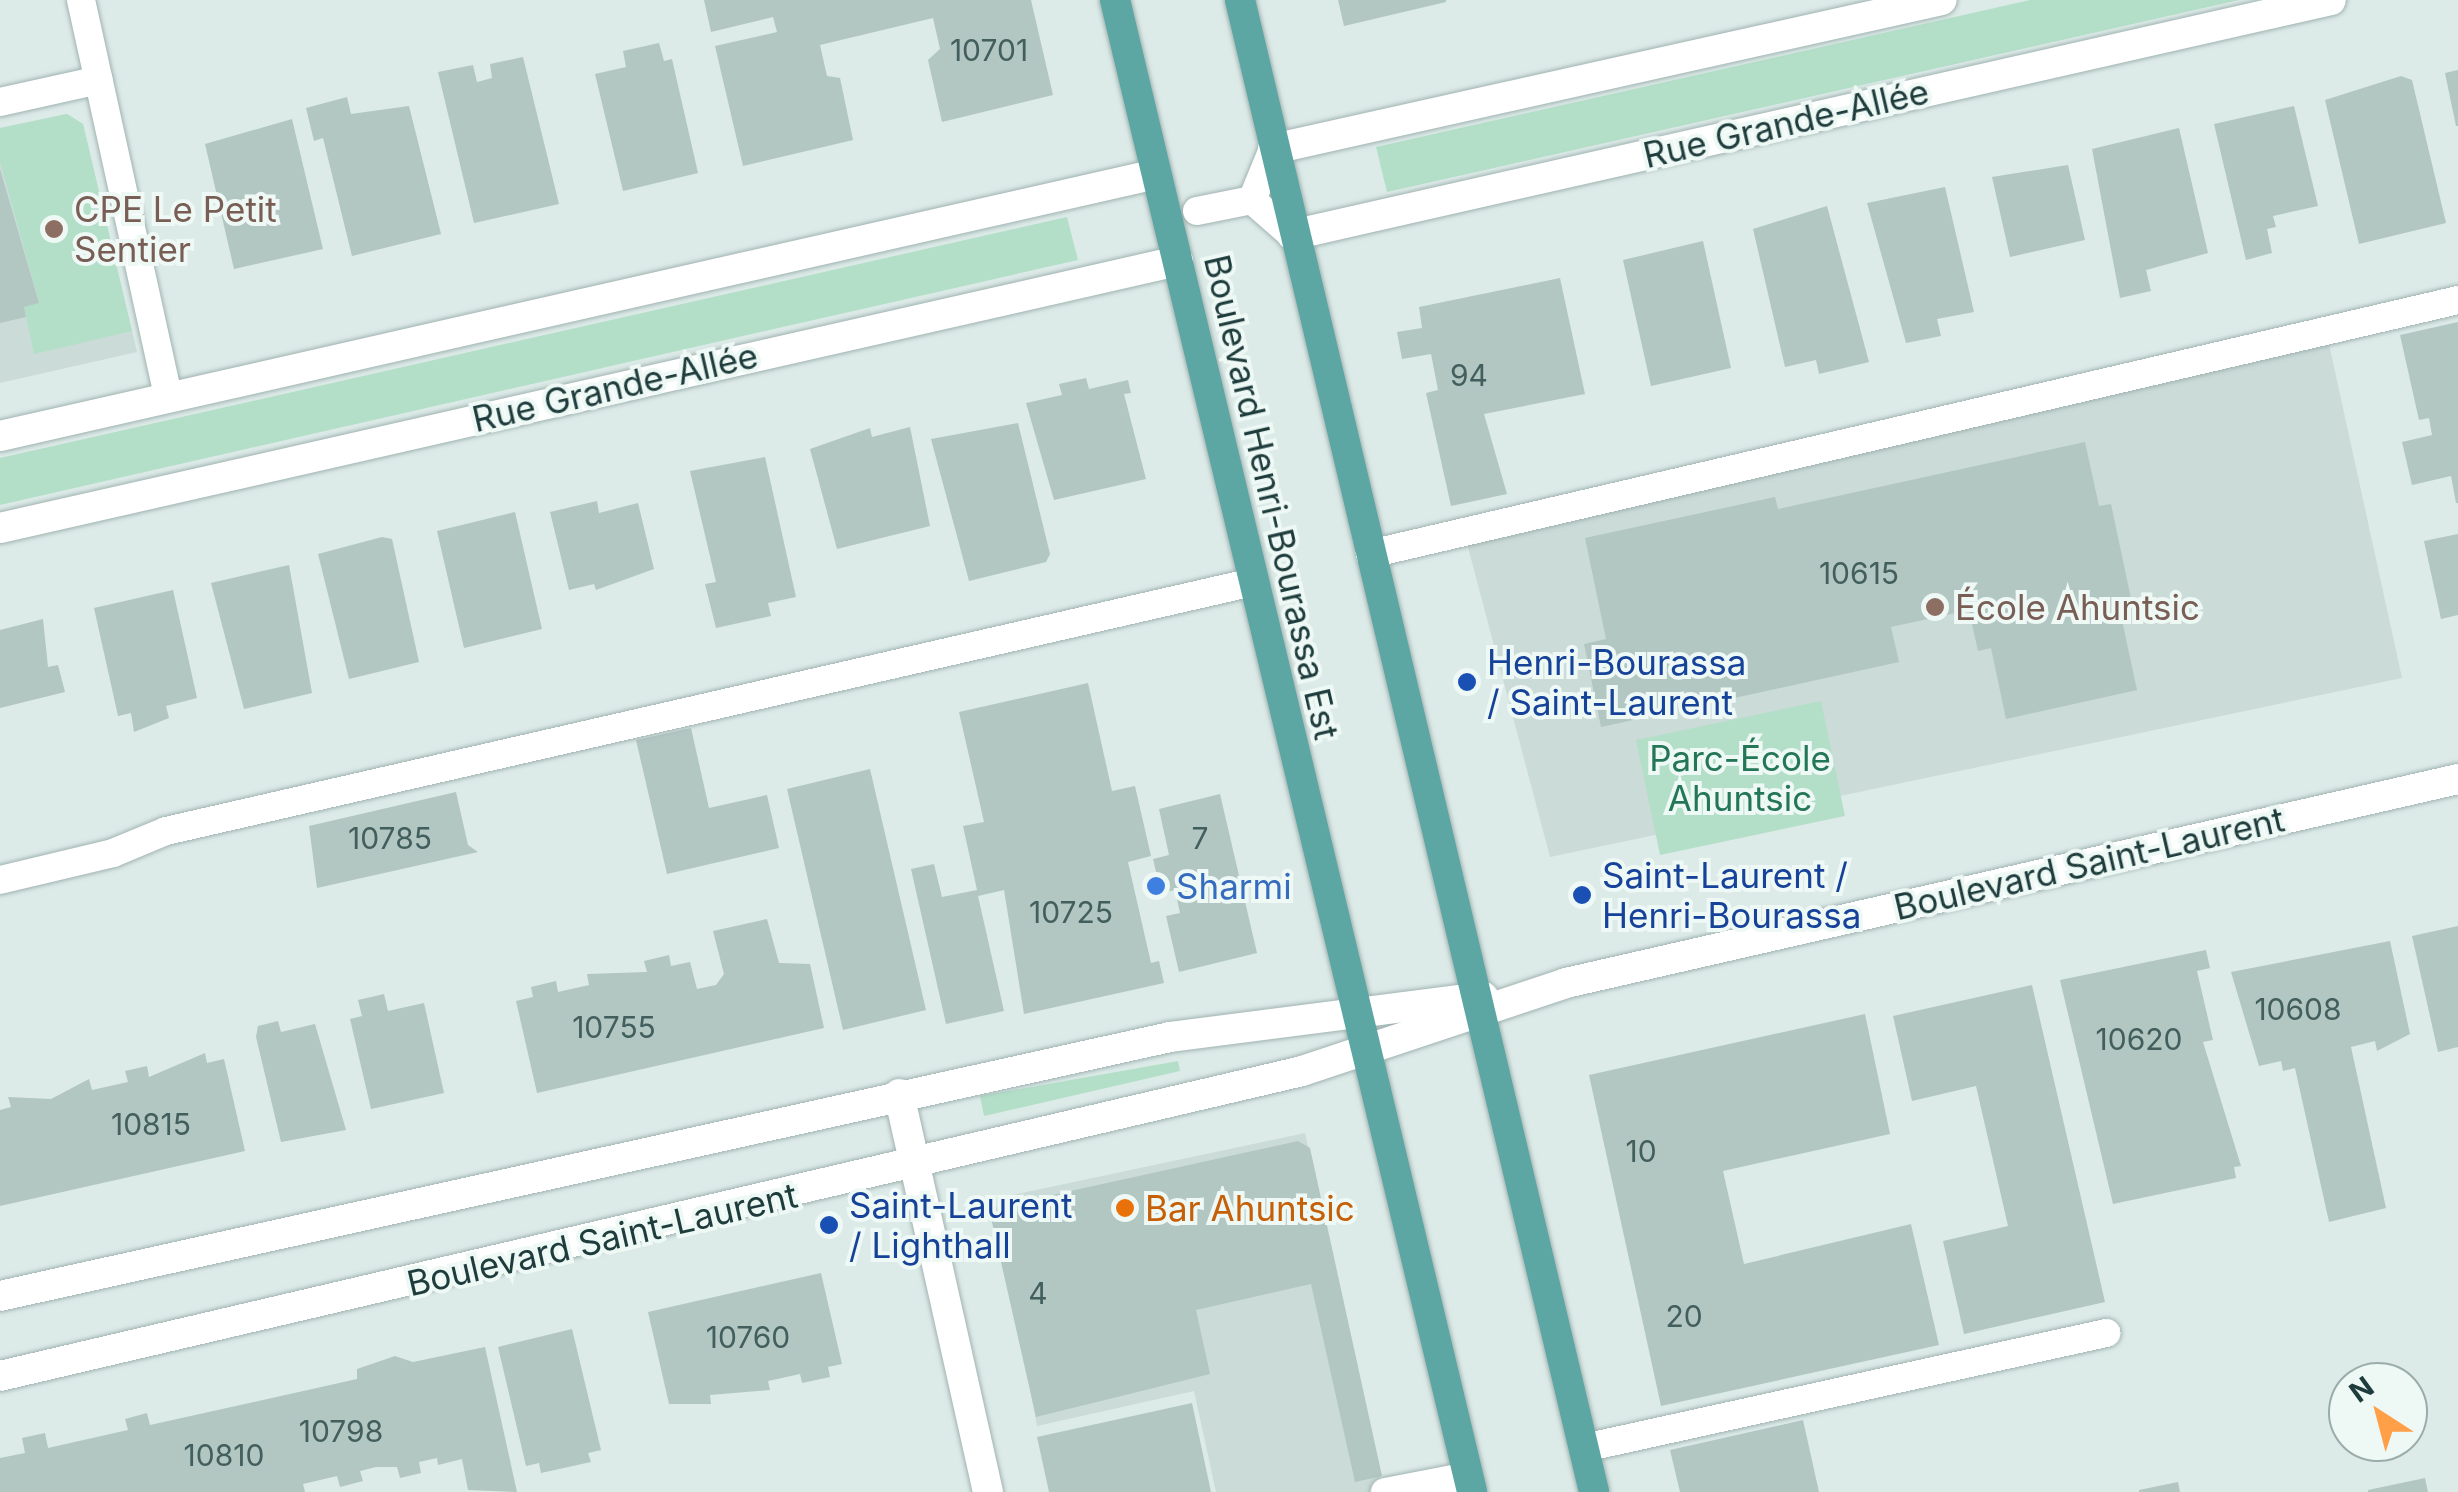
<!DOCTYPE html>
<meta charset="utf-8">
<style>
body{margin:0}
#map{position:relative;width:2458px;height:1492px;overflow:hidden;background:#ddebe8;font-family:Inter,sans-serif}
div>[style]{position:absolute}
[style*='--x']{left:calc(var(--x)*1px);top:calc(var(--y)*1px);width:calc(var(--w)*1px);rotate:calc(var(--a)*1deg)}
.built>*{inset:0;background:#cbdbd7}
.green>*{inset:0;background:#b3dfc9}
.building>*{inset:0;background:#b2c6c2}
.roads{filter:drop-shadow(0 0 2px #a0b3b1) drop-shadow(0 0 2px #a0b3b1)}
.lane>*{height:28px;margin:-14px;padding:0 14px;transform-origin:14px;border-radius:14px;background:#fff}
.street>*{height:30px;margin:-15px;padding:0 15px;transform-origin:15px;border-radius:15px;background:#fff}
.secondary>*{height:30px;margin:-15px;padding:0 15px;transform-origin:15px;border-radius:15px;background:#fff}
.primary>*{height:30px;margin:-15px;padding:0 15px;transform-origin:15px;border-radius:15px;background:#5ca6a4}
.dots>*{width:28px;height:28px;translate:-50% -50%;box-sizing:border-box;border:5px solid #eef8f5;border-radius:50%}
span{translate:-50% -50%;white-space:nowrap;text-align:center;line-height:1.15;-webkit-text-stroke:8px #eef8f5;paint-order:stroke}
.number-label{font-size:30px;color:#425e5d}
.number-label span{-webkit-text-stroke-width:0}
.street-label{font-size:35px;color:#1d3c3b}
.education-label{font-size:35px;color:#785e54}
.left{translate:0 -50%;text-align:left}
.transit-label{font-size:35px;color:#164399}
.park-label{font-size:35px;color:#237757}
.shop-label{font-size:35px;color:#366cbe}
.food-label{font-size:35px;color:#c56008}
.north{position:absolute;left:2328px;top:1362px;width:100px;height:100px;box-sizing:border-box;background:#eef8f5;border:2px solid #9aadab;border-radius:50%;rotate:324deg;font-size:28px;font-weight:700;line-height:40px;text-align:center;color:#1d3c3b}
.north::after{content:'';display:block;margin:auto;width:35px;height:45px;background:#ff9f47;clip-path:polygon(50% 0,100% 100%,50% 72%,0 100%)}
</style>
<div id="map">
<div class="built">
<div style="clip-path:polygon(67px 114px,83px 124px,137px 352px,0 383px,0 128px)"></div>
<div style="clip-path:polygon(2329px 344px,2402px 678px,1550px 857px,1465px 536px)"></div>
<div style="clip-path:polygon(1305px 1133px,1383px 1492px,1216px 1492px,1194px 1391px,1037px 1426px,994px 1199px)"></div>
</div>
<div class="green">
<div style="clip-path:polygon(2030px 0,2239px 0,1387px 192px,1376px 147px)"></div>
<div style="clip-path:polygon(67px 114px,83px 124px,132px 331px,34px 354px,24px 307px,39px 302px,0 162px,0 128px)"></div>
<div style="clip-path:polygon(1067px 217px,1078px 260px,0 505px,0 458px)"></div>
<div style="clip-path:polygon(1821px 701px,1845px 816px,1660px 855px,1636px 740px)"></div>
<div style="clip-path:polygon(1178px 1061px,1180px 1071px,984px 1116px,980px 1096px)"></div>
</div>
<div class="building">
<div style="clip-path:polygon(704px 0,1031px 0,1053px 95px,942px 122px,928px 60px,940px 49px,933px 18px,820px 45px,827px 76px,840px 78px,853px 140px,743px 166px,715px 46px,777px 32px,773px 17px,711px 32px)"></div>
<div style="clip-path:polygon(1338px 0,1446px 0,1446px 2px,1344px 26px)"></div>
<div style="clip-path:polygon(659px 43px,664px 61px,672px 59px,698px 173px,623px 191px,595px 74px,626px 67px,623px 51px)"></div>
<div style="clip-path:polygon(523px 57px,559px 204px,474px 223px,438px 72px,473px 65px,477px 82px,492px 78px,490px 64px)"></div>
<div style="clip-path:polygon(2458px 70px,2458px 126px,2456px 126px,2445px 73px)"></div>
<div style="clip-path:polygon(2401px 76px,2412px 80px,2446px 223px,2359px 244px,2325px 100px)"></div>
<div style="clip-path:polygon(347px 97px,351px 114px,409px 106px,441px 234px,352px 256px,323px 138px,314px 141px,306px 108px)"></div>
<div style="clip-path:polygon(2294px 106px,2318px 206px,2273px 216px,2276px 227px,2267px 229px,2272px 253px,2246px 260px,2214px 124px)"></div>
<div style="clip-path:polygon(292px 119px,323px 249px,234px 269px,205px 144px)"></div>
<div style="clip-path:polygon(2179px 128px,2208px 253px,2146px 270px,2151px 291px,2120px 298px,2092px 149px)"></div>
<div style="clip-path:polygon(2068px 165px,2085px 240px,2010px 257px,1992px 177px)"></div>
<div style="clip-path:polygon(0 169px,39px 303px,24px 307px,26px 317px,0 323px)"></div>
<div style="clip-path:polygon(1945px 187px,1974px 312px,1937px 319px,1941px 336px,1906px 343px,1867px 203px)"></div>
<div style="clip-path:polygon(1827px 206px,1869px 362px,1819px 374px,1816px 360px,1785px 367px,1753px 229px)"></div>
<div style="clip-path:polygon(1703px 241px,1731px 368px,1651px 386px,1623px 260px)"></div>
<div style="clip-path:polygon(1560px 278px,1585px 394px,1484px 414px,1507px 494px,1451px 506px,1426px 393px,1438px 390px,1431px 354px,1402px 359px,1397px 332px,1422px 328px,1419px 307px)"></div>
<div style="clip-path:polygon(2458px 322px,2458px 503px,2456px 503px,2451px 476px,2412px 485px,2402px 442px,2432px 435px,2429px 418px,2419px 420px,2400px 335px)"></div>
<div style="clip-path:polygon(1086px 378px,1089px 389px,1128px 380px,1131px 393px,1124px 394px,1146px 479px,1054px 500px,1026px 403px,1062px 395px,1059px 384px)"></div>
<div style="clip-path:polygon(1018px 423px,1050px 554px,1046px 562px,969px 581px,931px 439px)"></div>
<div style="clip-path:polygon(910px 427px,930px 526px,837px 549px,810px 449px,870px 428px,872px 437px)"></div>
<div style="clip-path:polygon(2085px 442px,2099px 506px,2111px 504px,2133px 608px,2120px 611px,2137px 690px,2006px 719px,1991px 648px,1978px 651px,1969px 610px,1891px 627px,1899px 662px,1601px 727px,1584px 644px,1606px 639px,1585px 538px,1775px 497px,1778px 509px)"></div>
<div style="clip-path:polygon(765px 457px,796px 597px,768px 603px,771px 616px,716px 628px,705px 584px,716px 582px,690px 471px)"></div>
<div style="clip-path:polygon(597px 501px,599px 513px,638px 503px,654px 569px,596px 590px,594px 584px,569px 590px,550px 512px)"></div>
<div style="clip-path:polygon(515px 512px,542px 629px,464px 648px,437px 531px)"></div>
<div style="clip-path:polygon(2458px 534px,2458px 615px,2441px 619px,2424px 541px)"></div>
<div style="clip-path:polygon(382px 537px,392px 539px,419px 662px,349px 679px,318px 554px)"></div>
<div style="clip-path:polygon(289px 565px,312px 693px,244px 709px,211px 583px)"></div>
<div style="clip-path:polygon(173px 590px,197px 698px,166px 706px,169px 718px,134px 732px,131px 713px,118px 716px,94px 608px)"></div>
<div style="clip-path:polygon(43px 619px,48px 667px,58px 665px,65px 692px,0 708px,0 630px)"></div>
<div style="clip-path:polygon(1088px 683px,1112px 791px,1135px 786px,1151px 856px,1128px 862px,1151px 963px,1159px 961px,1164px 983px,1024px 1014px,1004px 890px,978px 896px,1004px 1011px,946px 1024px,911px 869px,934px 864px,942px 897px,977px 890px,963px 826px,984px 822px,959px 712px)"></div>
<div style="clip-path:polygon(691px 728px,709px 808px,767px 795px,779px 848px,667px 874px,636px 740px)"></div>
<div style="clip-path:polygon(870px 769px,926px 1010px,843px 1030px,787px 789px)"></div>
<div style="clip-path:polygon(456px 792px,468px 845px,478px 852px,317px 888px,309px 826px)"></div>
<div style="clip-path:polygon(1220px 794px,1257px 953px,1179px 972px,1166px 916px,1180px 913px,1175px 890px,1161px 893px,1153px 859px,1169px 855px,1159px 809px)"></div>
<div style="clip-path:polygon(767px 919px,779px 963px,810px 964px,824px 1028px,537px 1093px,516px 1001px,533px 997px,531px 987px,556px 981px,558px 992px,589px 985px,587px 974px,647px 972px,644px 961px,669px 955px,671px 966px,690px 962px,697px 989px,716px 985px,724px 974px,713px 931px)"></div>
<div style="clip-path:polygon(2458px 926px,2458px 1047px,2438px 1052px,2412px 936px)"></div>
<div style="clip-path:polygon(2390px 941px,2410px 1034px,2377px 1051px,2375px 1041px,2351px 1047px,2386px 1208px,2329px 1222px,2295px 1068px,2283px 1071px,2281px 1061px,2259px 1066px,2231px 972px)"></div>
<div style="clip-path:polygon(2206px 950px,2210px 968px,2197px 971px,2213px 1040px,2203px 1042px,2241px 1166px,2234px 1167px,2236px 1178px,2113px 1204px,2060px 980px)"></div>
<div style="clip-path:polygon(2032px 985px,2105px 1302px,1964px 1334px,1943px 1241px,2008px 1226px,1976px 1086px,1912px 1101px,1893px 1016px)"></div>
<div style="clip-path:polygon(384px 994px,388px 1011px,424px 1003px,444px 1093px,371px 1109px,350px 1019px,362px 1016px,358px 1000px)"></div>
<div style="clip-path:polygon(1865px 1014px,1890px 1134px,1723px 1171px,1744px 1264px,1911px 1224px,1939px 1345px,1661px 1406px,1589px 1075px)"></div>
<div style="clip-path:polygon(278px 1021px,281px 1032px,315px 1024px,346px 1130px,281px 1142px,256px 1037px,258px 1026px)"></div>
<div style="clip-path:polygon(205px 1053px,207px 1063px,224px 1059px,245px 1151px,0 1206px,0 1110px,11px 1107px,8px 1097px,51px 1099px,89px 1079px,92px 1090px,128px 1082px,125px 1071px,147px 1066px,149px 1077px)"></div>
<div style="clip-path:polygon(1298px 1141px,1310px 1148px,1382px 1476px,1355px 1482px,1311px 1284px,1196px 1310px,1210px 1374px,1036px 1417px,989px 1209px)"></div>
<div style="clip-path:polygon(821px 1273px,842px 1364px,828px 1367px,830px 1377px,802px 1383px,800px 1374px,768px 1381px,770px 1390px,710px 1395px,711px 1404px,669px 1404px,648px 1312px)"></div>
<div style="clip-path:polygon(572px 1329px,601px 1450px,588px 1453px,591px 1462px,541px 1473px,539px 1463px,526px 1466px,498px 1347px)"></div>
<div style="clip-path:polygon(485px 1347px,517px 1492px,468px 1490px,462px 1459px,438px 1465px,437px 1458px,419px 1462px,421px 1473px,400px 1478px,397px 1467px,376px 1467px,360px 1471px,363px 1481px,340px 1487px,337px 1476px,303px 1484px,305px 1492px,0 1492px,0 1458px,25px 1453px,22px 1438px,45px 1433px,48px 1448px,128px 1430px,125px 1419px,147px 1413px,150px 1425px,357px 1379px,357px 1369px,395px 1356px,413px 1362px)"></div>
<div style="clip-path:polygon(1192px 1403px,1211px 1492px,1049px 1492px,1037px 1437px)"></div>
<div style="clip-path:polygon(1803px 1420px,1819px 1492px,1680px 1492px,1670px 1450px)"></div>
<div style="clip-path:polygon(2425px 1478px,2428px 1492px,2368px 1492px,2368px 1490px)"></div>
<div style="clip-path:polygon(2178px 1482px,2180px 1492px,2139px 1492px,2139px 1490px)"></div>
</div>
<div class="roads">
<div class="lane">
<div style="--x:81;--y:0;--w:406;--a:77.6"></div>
<div style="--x:0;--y:102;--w:101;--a:-12.5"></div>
<div style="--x:1252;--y:200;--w:55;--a:-67.6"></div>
<div style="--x:1252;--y:200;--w:53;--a:41.2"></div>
<div style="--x:1197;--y:211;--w:56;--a:-11.3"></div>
<div style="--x:1370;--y:554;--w:1117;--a:-13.14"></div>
<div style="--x:0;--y:880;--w:116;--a:-13.4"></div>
<div style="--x:113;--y:853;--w:57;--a:-22.5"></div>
<div style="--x:166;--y:831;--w:1115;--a:-12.9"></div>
<div style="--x:1584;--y:1448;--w:535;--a:-12.42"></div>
<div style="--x:1385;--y:1492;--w:85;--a:-10.9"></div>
</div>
<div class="street">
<div style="--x:1273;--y:149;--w:685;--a:-12.56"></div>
<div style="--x:1292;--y:235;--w:1065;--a:-12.74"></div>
<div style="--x:0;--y:436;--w:1185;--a:-12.77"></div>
<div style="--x:0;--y:528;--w:1208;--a:-12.77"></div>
<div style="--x:899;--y:1094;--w:408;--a:77.4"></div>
</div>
<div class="secondary">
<div style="--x:0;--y:1296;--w:1198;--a:-12.48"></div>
<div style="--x:1170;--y:1037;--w:316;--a:-7.3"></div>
<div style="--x:0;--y:1376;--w:1337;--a:-13.18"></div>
<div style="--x:1302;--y:1071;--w:278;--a:-18.4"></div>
<div style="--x:1566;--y:983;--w:915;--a:-12.88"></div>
</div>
<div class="primary">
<div style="--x:1115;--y:0;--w:1534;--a:76.54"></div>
<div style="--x:1240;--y:0;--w:1533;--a:76.65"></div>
</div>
</div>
<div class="dots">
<div style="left:54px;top:229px;background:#8d6e63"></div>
<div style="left:1935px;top:607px;background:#8d6e63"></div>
<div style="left:1467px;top:682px;background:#1a4fb4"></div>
<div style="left:1156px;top:886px;background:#3f7fe0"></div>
<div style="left:1582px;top:895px;background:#1a4fb4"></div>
<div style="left:1125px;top:1208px;background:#e8710a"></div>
<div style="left:829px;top:1225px;background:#1a4fb4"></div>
</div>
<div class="number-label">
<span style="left:989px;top:50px">10701</span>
<span style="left:1469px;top:375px">94</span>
<span style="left:1859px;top:573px">10615</span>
<span style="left:390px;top:838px">10785</span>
<span style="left:1200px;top:838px">7</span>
<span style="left:1071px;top:912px">10725</span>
<span style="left:2298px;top:1009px">10608</span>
<span style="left:614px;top:1027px">10755</span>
<span style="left:2139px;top:1039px">10620</span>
<span style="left:151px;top:1124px">10815</span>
<span style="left:1641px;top:1151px">10</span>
<span style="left:1038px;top:1293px">4</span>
<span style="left:1684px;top:1316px">20</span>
<span style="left:748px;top:1337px">10760</span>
<span style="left:341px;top:1431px">10798</span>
<span style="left:224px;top:1455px">10810</span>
</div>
<div class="street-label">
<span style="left:1786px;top:123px;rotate:-13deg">Rue Grande-Allée</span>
<span style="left:615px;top:387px;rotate:-13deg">Rue Grande-Allée</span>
<span style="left:1272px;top:497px;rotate:77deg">Boulevard Henri-Bourassa Est</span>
<span style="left:2089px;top:863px;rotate:-13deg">Boulevard Saint-Laurent</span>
<span style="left:602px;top:1239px;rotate:-13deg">Boulevard Saint-Laurent</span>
</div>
<div class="education-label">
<span class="left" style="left:74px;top:229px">CPE Le Petit<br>Sentier</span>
<span class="left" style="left:1955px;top:607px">École Ahuntsic</span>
</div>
<div class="transit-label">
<span class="left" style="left:1487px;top:682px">Henri-Bourassa<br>/ Saint-Laurent</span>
<span class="left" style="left:1602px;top:895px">Saint-Laurent /<br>Henri-Bourassa</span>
<span class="left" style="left:849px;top:1225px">Saint-Laurent<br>/ Lighthall</span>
</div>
<div class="park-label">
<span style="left:1740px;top:778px">Parc-École<br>Ahuntsic</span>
</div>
<div class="shop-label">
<span class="left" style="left:1176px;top:886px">Sharmi</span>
</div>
<div class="food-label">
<span class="left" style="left:1145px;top:1208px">Bar Ahuntsic</span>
</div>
<div class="north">N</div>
</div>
